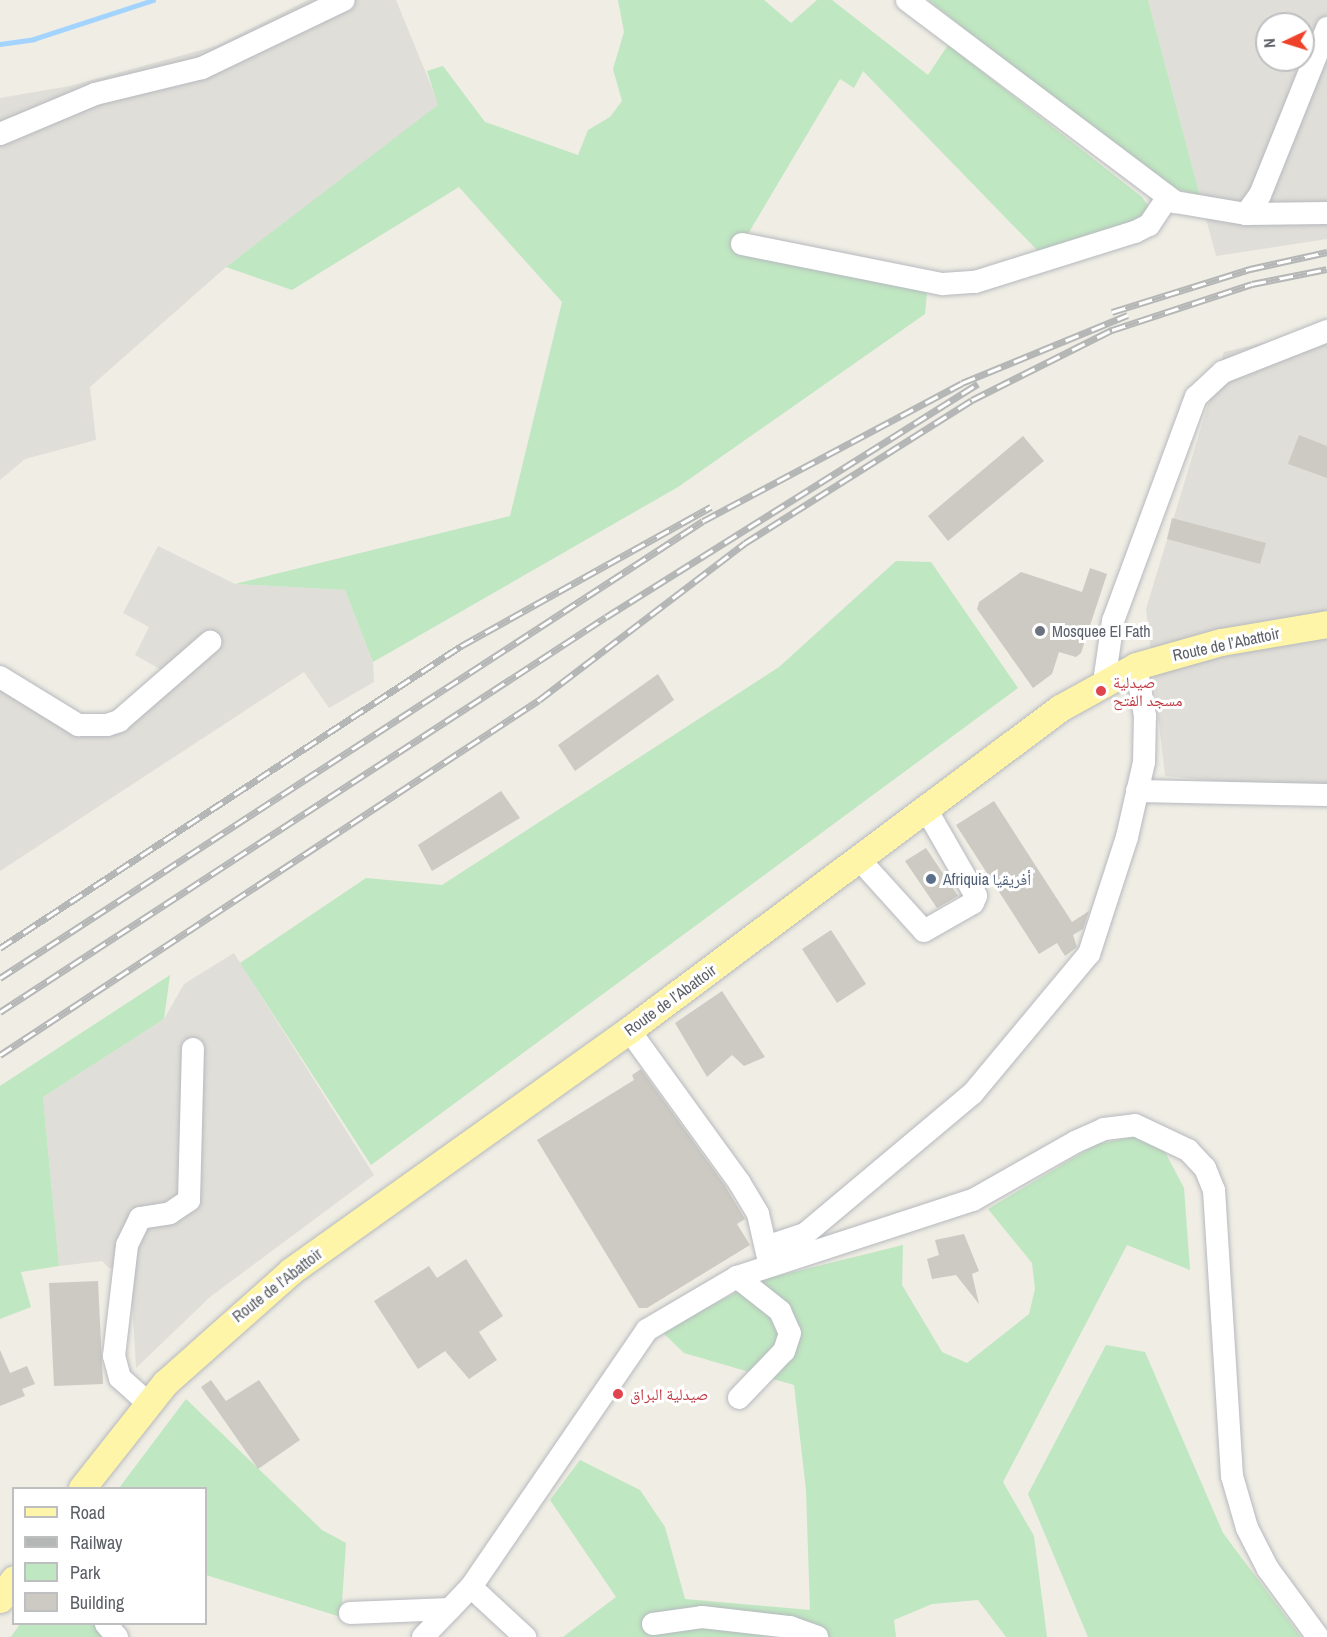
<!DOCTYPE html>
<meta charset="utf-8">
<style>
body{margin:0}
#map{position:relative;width:1327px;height:1637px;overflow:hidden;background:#efede4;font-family:"Archivo Narrow","Noto Naskh Arabic",sans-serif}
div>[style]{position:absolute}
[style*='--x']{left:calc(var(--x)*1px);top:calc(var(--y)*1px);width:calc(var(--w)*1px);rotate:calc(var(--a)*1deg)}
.industrial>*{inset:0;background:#e0ded8}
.green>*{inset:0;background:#bfe7c1}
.stream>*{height:4.5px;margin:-2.25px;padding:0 2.25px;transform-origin:2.25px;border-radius:2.25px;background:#a3d3ff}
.building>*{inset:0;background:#cccac3}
.roads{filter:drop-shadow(0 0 2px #b6b9be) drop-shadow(0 0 2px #b6b9be)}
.minor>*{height:22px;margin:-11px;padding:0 11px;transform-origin:11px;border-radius:11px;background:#fff}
.major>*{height:27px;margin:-13.5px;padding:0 13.5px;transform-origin:13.5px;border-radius:13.5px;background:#fff5a8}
.rail>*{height:7px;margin-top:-3.5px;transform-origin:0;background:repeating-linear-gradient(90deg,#fff 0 14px,#b5b6b6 0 28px);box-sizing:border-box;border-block:2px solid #b5b6b6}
.dots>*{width:16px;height:16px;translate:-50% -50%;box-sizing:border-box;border:3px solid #fff;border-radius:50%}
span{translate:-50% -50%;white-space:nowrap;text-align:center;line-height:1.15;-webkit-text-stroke:6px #fff;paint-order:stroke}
.worship-label{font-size:16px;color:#5b616d}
.left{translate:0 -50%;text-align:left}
.street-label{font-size:16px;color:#5c5f65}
.health-label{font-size:16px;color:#be3a42}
.service-label{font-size:16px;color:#4e5e75}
.legend{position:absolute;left:12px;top:1487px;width:195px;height:138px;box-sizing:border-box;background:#fff;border:2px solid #bebfc1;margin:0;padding:8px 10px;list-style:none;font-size:18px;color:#5c5f65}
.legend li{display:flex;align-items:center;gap:12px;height:30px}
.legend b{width:30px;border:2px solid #bebfc1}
.north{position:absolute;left:1255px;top:12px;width:60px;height:60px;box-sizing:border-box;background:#fff;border:2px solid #bebfc1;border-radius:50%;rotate:266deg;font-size:16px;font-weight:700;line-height:24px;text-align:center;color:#5c5f65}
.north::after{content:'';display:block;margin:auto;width:21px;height:27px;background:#ee422a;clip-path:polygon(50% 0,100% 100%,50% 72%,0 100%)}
</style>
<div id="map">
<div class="industrial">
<div style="clip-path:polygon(308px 0,396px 0,439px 105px,226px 267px,90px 387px,96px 440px,25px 459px,0 480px,0 98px,70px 86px,216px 46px)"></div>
<div style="clip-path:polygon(evenodd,1148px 0,1327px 0,1327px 239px,1216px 256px,1148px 0,1267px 24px,1303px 24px,1303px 60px,1267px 60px,1267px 24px)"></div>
<div style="clip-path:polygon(1327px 328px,1327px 792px,1165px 776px,1146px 609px,1224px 352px)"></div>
<div style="clip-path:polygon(158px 546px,235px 584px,345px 590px,373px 662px,374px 682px,329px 708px,304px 672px,0 871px,0 667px,59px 705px,101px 722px,167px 673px,135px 655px,149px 627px,123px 613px)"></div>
<div style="clip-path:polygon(234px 953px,374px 1175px,210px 1297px,136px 1368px,130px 1267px,109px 1268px,102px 1261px,59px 1266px,43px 1097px,164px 1019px,184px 984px)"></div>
</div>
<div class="green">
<div style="clip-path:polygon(618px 0,764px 0,791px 23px,817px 0,832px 0,928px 75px,948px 45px,1142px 197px,1149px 207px,1146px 220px,1039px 252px,863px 71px,854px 88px,840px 79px,742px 244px,927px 292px,925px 314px,678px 487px,373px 662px,345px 590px,235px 584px,510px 516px,562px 302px,459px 187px,292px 290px,226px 267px,438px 105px,427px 71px,443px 66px,485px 122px,578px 155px,588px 130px,610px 117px,622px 101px,613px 69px,624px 32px)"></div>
<div style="clip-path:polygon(928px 0,1148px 0,1200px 196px,1162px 185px)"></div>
<div style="clip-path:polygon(896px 561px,931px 562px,1018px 688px,371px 1165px,240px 963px,366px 878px,442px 885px,779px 667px)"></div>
<div style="clip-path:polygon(170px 975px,164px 1019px,43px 1097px,59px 1266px,21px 1272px,31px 1307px,0 1319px,0 1086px)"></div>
<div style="clip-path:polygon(1138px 1136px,1165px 1152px,1184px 1188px,1190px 1270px,1127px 1245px,1003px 1482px,1034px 1536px,1047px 1637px,1006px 1637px,978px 1600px,932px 1604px,894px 1620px,896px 1637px,563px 1637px,616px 1597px,550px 1500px,580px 1460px,640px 1490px,665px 1527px,685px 1599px,810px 1610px,806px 1490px,794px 1385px,684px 1353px,661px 1331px,761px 1280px,903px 1245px,902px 1285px,942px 1352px,967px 1363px,1029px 1314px,1035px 1289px,1032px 1263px,988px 1209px,1097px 1144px)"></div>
<div style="clip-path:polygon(1106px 1345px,1145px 1352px,1223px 1533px,1301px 1637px,1088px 1637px,1028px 1494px)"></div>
<div style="clip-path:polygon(186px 1399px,322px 1530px,346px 1543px,341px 1617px,206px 1575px,206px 1488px,119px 1488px)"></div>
<div style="clip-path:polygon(20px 1624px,125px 1624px,114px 1637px,11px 1637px)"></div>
</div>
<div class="stream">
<div style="--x:0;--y:44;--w:34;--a:-8"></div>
<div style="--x:34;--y:39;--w:125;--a:-18.1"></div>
</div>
<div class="building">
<div style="clip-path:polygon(1299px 435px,1327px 446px,1327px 478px,1288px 464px)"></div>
<div style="clip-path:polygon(1023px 436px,1044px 461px,948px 541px,928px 516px)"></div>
<div style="clip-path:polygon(1172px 518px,1266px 543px,1260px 564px,1167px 539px)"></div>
<div style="clip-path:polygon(1090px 568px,1107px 574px,1081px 653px,1076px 657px,1059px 652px,1052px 674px,1033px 688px,977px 609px,979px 602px,1021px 572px,1082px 592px)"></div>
<div style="clip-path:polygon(658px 674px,674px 700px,575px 771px,558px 745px)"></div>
<div style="clip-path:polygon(501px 791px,520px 818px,432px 871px,418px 845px)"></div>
<div style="clip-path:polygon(994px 801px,1072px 922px,1089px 911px,1083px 929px,1073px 935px,1077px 947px,1065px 956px,1057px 943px,1039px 954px,956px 825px)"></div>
<div style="clip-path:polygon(926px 848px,958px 896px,937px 908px,905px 861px)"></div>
<div style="clip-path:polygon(831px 930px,866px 984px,837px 1003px,802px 949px)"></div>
<div style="clip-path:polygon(722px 991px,765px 1057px,744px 1066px,732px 1055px,707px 1077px,675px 1023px)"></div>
<div style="clip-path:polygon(641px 1069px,724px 1184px,745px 1219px,737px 1224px,750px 1245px,647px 1308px,639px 1308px,537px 1140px,634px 1080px,632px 1075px)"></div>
<div style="clip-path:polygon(964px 1234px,979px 1271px,972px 1274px,979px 1304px,956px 1275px,932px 1279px,927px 1259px,939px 1255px,935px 1240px)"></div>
<div style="clip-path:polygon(466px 1259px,503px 1316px,479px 1332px,497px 1360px,469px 1379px,445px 1351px,418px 1369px,374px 1301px,429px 1266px,437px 1278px)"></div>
<div style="clip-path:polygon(98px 1281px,103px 1384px,54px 1386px,49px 1283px)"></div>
<div style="clip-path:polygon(0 1350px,10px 1373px,27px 1366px,35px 1384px,22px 1389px,25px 1396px,0 1406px)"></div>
<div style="clip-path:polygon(211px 1380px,226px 1401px,259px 1380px,300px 1440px,258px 1469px,201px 1387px)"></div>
</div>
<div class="roads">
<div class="minor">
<div style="--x:907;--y:0;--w:336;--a:37"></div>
<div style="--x:1175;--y:202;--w:72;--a:9.6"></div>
<div style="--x:1246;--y:214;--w:81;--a:-0.7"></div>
<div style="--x:0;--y:134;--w:103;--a:-22.8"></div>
<div style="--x:95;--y:94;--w:110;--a:-13.7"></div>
<div style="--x:202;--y:68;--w:157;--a:-25.6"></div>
<div style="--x:1246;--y:214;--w:24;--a:-54"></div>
<div style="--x:1260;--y:195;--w:180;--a:-68.1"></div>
<div style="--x:742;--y:244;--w:205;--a:11.3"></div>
<div style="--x:943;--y:284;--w:32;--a:-4"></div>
<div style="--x:975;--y:282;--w:168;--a:-17.4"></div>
<div style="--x:1135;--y:232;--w:16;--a:-27"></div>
<div style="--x:1149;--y:225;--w:32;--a:-56"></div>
<div style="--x:0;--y:677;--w:92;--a:31.6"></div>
<div style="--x:78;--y:725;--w:29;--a:0"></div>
<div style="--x:107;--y:725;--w:13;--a:-18"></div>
<div style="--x:119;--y:721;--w:121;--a:-41"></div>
<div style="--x:1104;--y:682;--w:62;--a:-81.6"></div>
<div style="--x:1113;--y:621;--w:239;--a:-69.7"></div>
<div style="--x:1196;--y:397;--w:37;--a:-43"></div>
<div style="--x:1223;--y:372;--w:112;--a:-21.5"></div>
<div style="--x:1137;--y:791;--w:190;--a:1.2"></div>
<div style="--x:858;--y:858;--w:98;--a:47.9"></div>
<div style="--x:924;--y:931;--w:56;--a:-29.7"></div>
<div style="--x:973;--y:903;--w:8;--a:-67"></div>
<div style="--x:976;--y:896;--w:100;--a:-119.9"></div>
<div style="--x:629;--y:1030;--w:188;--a:54.1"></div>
<div style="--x:739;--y:1182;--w:37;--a:59"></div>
<div style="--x:758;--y:1214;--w:49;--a:77.1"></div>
<div style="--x:766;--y:1247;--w:41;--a:-18.4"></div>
<div style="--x:805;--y:1234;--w:219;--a:-40"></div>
<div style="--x:973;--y:1093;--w:181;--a:-50.2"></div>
<div style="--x:1089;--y:954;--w:123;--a:-72"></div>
<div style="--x:1127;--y:837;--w:77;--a:-77.2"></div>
<div style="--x:1144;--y:762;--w:46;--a:-88.8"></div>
<div style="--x:1145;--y:716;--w:51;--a:-100.2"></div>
<div style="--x:737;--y:1277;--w:55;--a:38.3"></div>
<div style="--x:780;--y:1311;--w:24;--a:66"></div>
<div style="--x:790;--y:1333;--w:19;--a:108"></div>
<div style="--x:784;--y:1351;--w:65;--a:133.8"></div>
<div style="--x:149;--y:1404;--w:39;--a:-138"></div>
<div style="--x:120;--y:1378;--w:23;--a:-105"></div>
<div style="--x:114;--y:1356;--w:112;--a:-83.3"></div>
<div style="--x:127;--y:1245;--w:30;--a:-64"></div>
<div style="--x:140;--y:1218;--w:30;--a:-9"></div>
<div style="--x:170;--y:1213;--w:23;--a:-34"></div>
<div style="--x:189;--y:1200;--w:151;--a:-88.5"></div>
<div style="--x:471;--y:1587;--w:74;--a:42.8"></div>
<div style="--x:350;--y:1613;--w:100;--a:-2.3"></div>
<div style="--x:106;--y:1624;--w:17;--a:50"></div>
<div style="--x:653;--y:1624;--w:49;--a:-8.1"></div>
<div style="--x:702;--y:1617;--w:89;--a:6.5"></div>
<div style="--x:790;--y:1627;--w:29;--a:20"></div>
<div style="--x:423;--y:1637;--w:69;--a:-46.2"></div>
<div style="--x:471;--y:1587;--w:311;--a:-55.6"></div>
<div style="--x:647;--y:1330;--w:104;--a:-30.5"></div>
<div style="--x:737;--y:1277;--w:248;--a:-18.1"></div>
<div style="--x:973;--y:1200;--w:117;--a:-29.6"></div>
<div style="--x:1075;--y:1142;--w:32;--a:-24"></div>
<div style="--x:1104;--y:1129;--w:31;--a:-7"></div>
<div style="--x:1135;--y:1125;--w:59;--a:25.3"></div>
<div style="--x:1188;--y:1150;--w:25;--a:47"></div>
<div style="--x:1205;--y:1168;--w:24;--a:68"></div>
<div style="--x:1214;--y:1190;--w:287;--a:86.4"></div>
<div style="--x:1232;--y:1476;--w:54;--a:73.9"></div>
<div style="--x:1247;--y:1528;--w:46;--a:62.9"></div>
<div style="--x:1268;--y:1569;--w:84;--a:53.7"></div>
</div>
<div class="major">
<div style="--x:82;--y:1488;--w:134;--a:-51.7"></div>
<div style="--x:165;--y:1383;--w:169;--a:-41.6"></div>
<div style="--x:291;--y:1271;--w:415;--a:-35.5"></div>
<div style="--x:629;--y:1030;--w:538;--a:-36.76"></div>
<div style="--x:1060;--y:708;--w:87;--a:-28.9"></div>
<div style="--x:1136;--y:666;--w:88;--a:-15.8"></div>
<div style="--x:1221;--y:642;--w:108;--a:-9.6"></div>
<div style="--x:0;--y:1599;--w:24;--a:-55"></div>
</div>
</div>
<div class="rail">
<div style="--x:1112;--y:312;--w:145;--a:-17.3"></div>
<div style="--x:1250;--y:269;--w:79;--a:-12.4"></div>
<div style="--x:0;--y:948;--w:551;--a:-33.23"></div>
<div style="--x:461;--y:646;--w:286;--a:-29.1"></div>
<div style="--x:0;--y:978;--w:838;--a:-33.03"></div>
<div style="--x:703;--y:521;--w:293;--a:-28"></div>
<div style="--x:962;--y:383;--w:179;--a:-22.3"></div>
<div style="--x:0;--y:1012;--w:723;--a:-33.1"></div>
<div style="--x:606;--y:617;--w:439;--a:-32.1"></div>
<div style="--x:0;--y:1055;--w:645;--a:-33.37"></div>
<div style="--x:539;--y:700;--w:259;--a:-37.3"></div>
<div style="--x:745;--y:543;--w:268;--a:-32.2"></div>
<div style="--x:972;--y:400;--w:157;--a:-26.6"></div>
<div style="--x:1112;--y:330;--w:147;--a:-18.2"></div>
<div style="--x:1252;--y:284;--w:76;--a:-11.3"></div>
</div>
<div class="dots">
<div style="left:1040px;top:631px;background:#6b7280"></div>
<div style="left:1101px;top:691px;background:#e0444e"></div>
<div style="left:931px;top:879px;background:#5c6f8a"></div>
<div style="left:618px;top:1394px;background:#e0444e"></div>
</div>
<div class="worship-label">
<span class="left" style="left:1052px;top:631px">Mosquee El Fath</span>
</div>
<div class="street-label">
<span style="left:1226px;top:644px;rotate:-12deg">Route de l’Abattoir</span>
<span style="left:670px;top:1000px;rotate:-36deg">Route de l’Abattoir</span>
<span style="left:277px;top:1285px;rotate:-38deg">Route de l’Abattoir</span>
</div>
<div class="health-label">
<span class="left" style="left:1113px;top:691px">صيدلية<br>مسجد الفتح</span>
<span class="left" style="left:630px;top:1394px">صيدلية البراق</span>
</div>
<div class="service-label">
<span class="left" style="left:943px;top:879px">Afriquia أفريقيا</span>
</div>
<ul class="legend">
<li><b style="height:8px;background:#fff5a8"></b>Road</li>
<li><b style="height:8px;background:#b5b6b6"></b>Railway</li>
<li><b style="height:16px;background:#bfe7c1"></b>Park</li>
<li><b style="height:16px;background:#cccac3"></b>Building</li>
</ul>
<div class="north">N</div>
</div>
